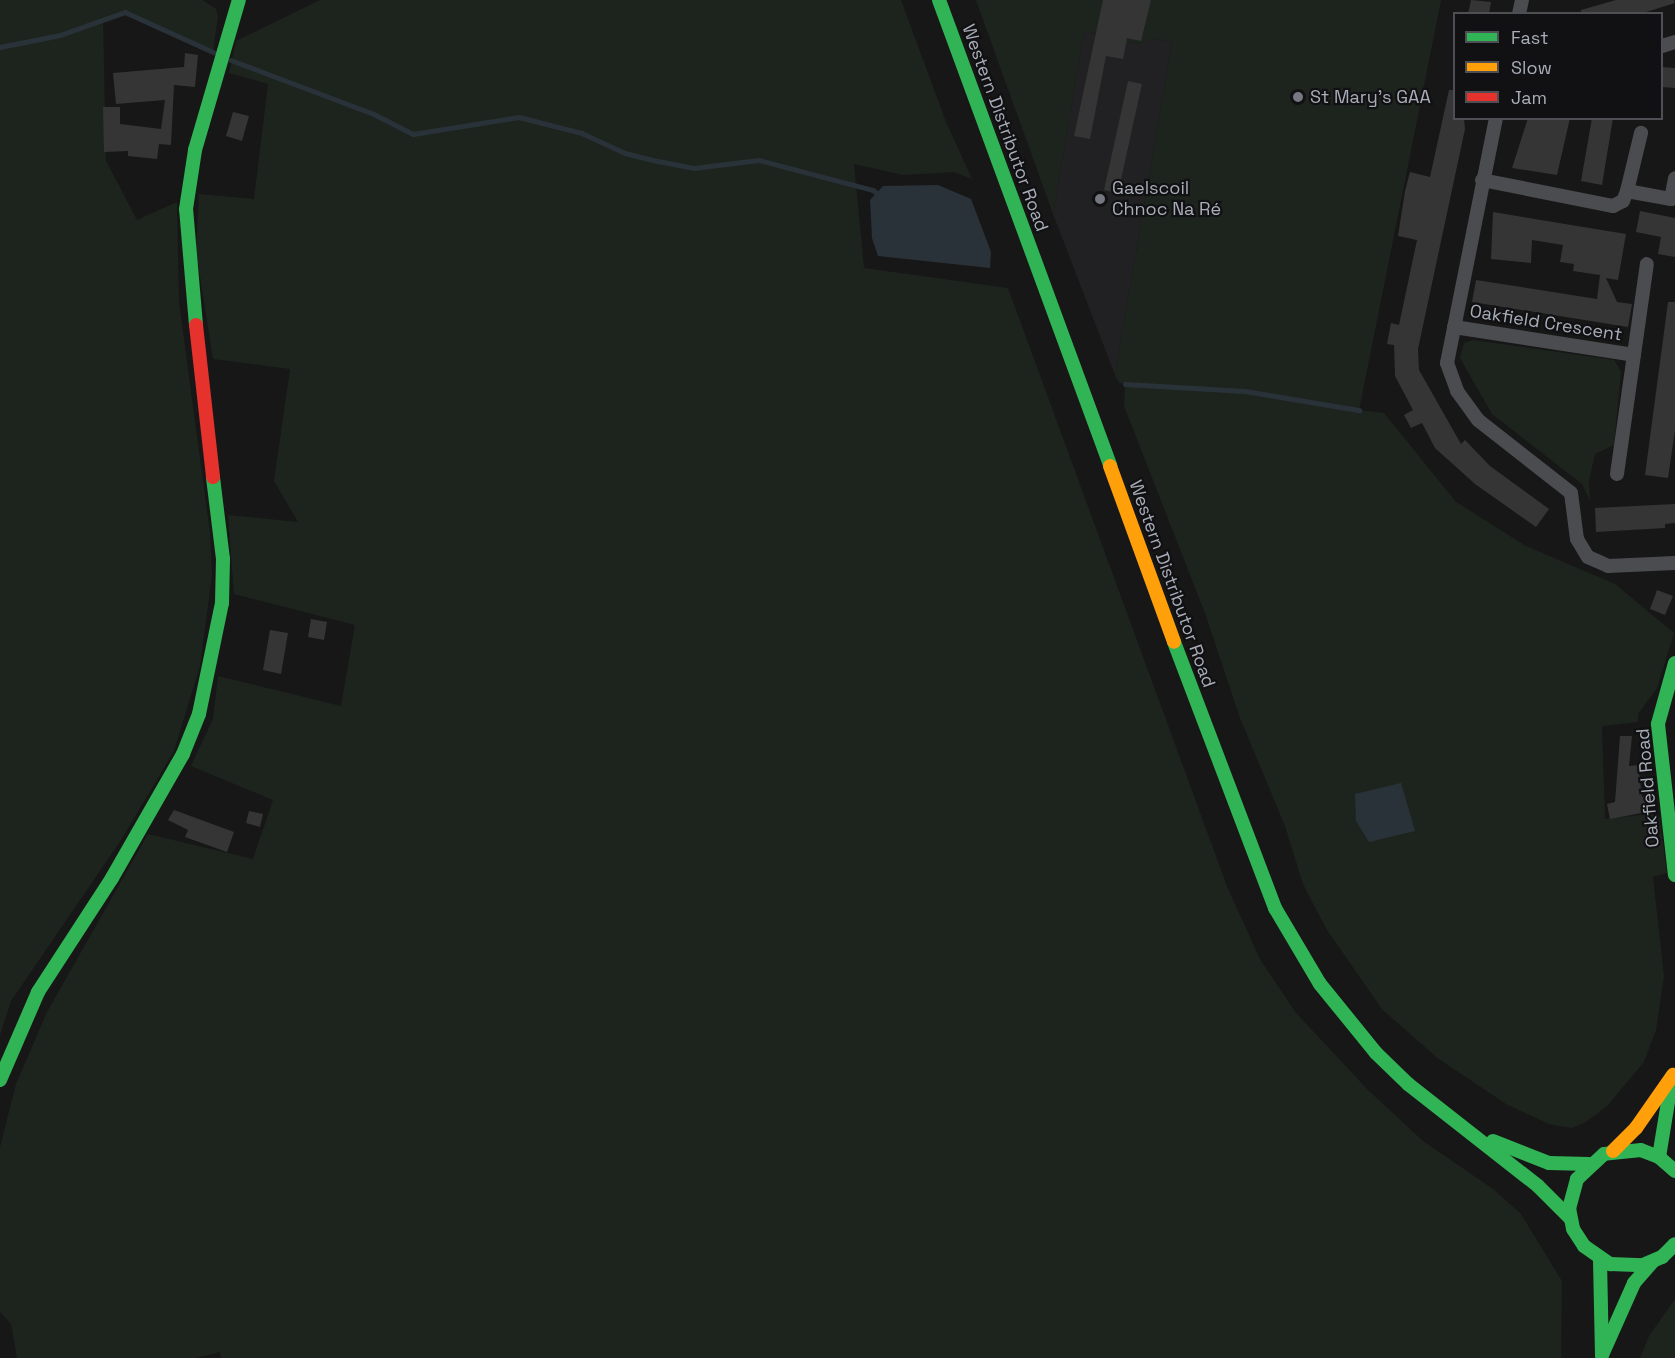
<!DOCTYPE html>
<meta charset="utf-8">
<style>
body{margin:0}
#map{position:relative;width:1675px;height:1358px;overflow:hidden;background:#171717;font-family:"Space Grotesk",sans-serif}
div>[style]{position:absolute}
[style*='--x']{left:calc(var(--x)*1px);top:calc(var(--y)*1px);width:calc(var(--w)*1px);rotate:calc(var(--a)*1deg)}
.built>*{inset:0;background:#212123}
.green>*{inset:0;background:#1d241e}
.water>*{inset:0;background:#2a3239}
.stream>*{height:4.5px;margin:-2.25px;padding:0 2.25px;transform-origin:2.25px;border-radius:2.25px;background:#2a3239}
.building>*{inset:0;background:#353536}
.street>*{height:14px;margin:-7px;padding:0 7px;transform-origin:7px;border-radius:7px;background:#4b4c50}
.fast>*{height:14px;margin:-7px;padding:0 7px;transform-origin:7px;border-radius:7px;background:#30b455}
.slow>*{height:14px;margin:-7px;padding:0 7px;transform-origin:7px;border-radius:7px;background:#ff9f0a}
.jam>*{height:14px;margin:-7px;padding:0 7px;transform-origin:7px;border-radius:7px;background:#e5322d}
.dots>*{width:16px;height:16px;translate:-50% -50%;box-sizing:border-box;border:3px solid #111113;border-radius:50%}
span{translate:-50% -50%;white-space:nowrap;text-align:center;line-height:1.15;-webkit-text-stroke:4.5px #111113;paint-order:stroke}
.poi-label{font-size:18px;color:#a8adb8}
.left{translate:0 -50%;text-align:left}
.street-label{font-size:18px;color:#a8adb8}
.legend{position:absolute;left:1453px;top:12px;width:210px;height:108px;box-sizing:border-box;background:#111113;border:2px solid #4d4f55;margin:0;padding:8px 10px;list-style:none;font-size:18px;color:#a8adb8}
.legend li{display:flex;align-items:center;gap:12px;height:30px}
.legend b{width:30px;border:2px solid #4d4f55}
</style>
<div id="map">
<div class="built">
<div style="clip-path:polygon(1084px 31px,1140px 44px,1151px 38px,1172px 43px,1115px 375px,1053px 214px)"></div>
</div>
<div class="green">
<div style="clip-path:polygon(0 0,202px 0,216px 9px,218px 16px,213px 52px,125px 12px,103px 19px,106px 161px,137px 220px,177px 202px,179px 302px,210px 533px,212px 575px,200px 666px,174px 751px,121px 840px,11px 1001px,0 1035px)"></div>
<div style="clip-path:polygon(320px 0,901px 0,946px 122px,972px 179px,954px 172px,903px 175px,854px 164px,864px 268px,1008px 288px,1228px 889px,1261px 961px,1296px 1013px,1368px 1090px,1423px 1141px,1493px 1189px,1521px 1214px,1562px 1281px,1561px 1358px,221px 1358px,220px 1352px,196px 1358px,17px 1358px,11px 1324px,0 1312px,0 1147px,16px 1084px,47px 1012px,148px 834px,253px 859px,273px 800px,191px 766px,213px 719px,218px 676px,341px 706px,355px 625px,234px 594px,228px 515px,298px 522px,274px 481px,290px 369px,213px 359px,196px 251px,199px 194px,254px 199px,268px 84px,229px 73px,236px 41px)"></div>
<div style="clip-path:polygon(976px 0,1441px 0,1359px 410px,1384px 413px,1456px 502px,1526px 546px,1615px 584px,1674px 633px,1657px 688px,1638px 714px,1638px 722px,1602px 726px,1605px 819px,1659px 813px,1667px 873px,1653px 877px,1664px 976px,1656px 1030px,1644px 1062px,1607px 1106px,1586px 1122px,1572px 1128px,1549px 1124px,1506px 1104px,1436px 1057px,1382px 1009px,1327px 930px,1303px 884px,1285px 826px,1240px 718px,1205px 613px,1124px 406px,1125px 384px,1119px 383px,1115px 375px,1172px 43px,1151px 38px,1140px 44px,1084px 31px,1053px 214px)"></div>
<div style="clip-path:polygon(1473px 340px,1614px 360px,1621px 371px,1614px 445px,1595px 454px,1589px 481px,1590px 501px,1582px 484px,1492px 414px,1460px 358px,1464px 343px)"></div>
<div style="clip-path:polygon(1675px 1299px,1675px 1358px,1640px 1358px,1649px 1336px)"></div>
</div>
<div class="water">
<div style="clip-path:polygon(938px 185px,971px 199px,991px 252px,990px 268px,878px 256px,872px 238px,870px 200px,883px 186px)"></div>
<div style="clip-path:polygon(1401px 783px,1415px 831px,1369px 842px,1356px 821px,1355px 794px)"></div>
</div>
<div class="stream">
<div style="--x:0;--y:47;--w:61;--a:-11.3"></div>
<div style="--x:60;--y:35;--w:69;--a:-19.5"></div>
<div style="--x:125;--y:12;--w:97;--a:24.4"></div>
<div style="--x:231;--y:60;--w:153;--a:20.7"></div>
<div style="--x:374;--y:114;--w:44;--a:27.1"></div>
<div style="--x:413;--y:134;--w:107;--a:-9.1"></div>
<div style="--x:519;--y:117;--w:65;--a:14.3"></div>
<div style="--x:582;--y:133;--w:47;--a:24.9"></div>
<div style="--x:625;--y:153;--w:34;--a:14"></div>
<div style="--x:658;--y:161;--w:37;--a:11"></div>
<div style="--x:694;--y:168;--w:65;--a:-7"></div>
<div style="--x:759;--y:160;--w:118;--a:14.7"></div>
<div style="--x:873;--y:190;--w:10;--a:37"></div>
<div style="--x:1125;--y:384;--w:120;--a:3.3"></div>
<div style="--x:1245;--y:391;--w:116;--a:9.5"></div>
</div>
<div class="building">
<div style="clip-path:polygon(1103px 0,1151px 0,1141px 41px,1127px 38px,1123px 59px,1106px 56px,1090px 139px,1074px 136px)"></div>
<div style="clip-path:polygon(1471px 0,1491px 2px,1489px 14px,1468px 14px)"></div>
<div style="clip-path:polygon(1616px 0,1674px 0,1675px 3px,1640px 14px,1581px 14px,1581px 10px)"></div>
<div style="clip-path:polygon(185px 53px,198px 55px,195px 87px,174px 85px,171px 145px,159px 144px,157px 159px,128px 156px,128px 151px,104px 152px,103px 107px,120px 107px,120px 124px,161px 129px,165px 100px,116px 104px,113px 73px,184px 67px)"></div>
<div style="clip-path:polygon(1662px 67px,1675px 68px,1675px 88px,1662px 87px)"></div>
<div style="clip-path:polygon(1128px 81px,1142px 84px,1118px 193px,1104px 190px)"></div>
<div style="clip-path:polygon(1449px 90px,1455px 90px,1455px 118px,1464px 118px,1465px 129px,1418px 349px,1419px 370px,1461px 444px,1465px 440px,1490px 466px,1549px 509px,1536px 527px,1475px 484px,1435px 448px,1422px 423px,1411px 428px,1404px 415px,1413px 410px,1395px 376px,1394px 345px,1387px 344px,1391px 323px,1399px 325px,1417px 240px,1398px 236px,1405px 191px,1410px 172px,1430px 177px)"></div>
<div style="clip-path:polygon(233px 112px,249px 116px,242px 141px,226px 136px)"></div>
<div style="clip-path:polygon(1528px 118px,1570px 118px,1557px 175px,1512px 168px)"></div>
<div style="clip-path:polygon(1592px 118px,1613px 118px,1602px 185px,1581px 181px)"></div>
<div style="clip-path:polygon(1640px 211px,1675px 218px,1675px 257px,1658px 254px,1661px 237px,1636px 232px)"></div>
<div style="clip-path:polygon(1493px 212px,1626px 234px,1618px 280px,1606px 278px,1617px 302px,1632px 304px,1628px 327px,1472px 302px,1476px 280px,1597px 299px,1600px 275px,1573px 271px,1574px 264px,1560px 262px,1563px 245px,1532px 240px,1531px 263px,1491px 259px)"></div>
<div style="clip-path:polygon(1668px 302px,1675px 302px,1675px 430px,1668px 478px,1645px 475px)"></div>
<div style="clip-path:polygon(1675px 504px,1675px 523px,1665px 524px,1665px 528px,1596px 532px,1595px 508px)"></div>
<div style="clip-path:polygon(1657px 590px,1673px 596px,1665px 615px,1650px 609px)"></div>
<div style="clip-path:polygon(311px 619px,327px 622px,324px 640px,308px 637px)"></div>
<div style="clip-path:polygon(270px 630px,288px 633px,281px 674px,263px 670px)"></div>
<div style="clip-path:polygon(1620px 736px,1632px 736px,1629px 766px,1638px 765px,1642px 797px,1649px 796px,1652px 811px,1610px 819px,1607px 804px,1615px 802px)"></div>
<div style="clip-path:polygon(174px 810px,234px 832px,227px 852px,185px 837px,188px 830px,168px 820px)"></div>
<div style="clip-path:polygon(249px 811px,263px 814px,260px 827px,246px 823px)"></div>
</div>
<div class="street">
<div style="--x:1519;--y:14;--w:14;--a:-78"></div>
<div style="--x:1662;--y:46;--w:14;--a:-17"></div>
<div style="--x:1496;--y:118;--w:250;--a:101.3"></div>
<div style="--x:1447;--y:363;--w:30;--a:70"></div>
<div style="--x:1457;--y:391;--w:36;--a:54"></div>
<div style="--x:1478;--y:420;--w:118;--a:38.1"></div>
<div style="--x:1571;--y:493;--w:46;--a:82.6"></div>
<div style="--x:1577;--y:539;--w:21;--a:59"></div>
<div style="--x:1588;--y:557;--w:22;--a:24"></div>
<div style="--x:1608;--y:566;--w:67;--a:-2.6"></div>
<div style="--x:1482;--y:180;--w:134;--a:11.2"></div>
<div style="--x:1613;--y:206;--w:11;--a:-27"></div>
<div style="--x:1623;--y:201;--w:11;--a:-68"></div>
<div style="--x:1627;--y:191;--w:60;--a:-76.4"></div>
<div style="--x:1627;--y:191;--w:45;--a:10.3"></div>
<div style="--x:1671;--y:199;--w:21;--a:-79"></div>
<div style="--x:1454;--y:327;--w:182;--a:8.8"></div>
<div style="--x:1617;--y:474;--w:212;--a:-81.9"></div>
</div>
<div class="fast">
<div style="--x:939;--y:0;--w:496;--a:69.8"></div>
<div style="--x:196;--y:325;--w:116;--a:-94.9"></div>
<div style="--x:186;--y:209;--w:60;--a:-81.3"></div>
<div style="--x:195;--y:150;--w:156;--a:-73.7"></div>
<div style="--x:1174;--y:642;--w:285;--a:69.2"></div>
<div style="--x:1275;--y:908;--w:88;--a:59.4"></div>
<div style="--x:1320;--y:984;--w:89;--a:50.9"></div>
<div style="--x:1376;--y:1053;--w:45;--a:44.1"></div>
<div style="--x:1408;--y:1084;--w:165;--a:38.1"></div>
<div style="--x:1538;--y:1186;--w:45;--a:45"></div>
<div style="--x:1675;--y:663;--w:63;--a:105.6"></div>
<div style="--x:1658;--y:724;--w:152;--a:83.6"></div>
<div style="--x:0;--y:1080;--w:96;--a:-66.6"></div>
<div style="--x:38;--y:992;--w:136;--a:-57"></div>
<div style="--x:112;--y:878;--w:143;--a:-60.2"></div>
<div style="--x:183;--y:754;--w:43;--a:-68.2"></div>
<div style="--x:199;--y:714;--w:113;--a:-78.3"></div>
<div style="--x:222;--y:603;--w:44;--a:-88.7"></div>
<div style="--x:223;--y:559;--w:83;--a:-97"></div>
<div style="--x:1493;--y:1141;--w:60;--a:21.4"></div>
<div style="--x:1549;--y:1163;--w:40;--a:1.4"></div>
<div style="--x:1659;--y:1157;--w:80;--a:-80.7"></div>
<div style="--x:1675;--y:1171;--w:21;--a:-139"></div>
<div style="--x:1659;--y:1157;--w:19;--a:-159"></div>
<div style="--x:1641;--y:1150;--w:37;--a:174"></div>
<div style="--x:1604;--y:1154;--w:37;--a:137"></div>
<div style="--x:1577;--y:1179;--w:30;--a:105"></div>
<div style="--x:1569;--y:1208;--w:21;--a:79"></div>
<div style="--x:1573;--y:1229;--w:20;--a:57"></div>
<div style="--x:1584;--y:1246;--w:32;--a:35"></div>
<div style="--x:1610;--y:1264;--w:33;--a:2"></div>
<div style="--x:1643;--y:1265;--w:21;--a:-23"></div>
<div style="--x:1662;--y:1257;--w:18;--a:-45"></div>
<div style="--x:1600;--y:1260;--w:95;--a:88.8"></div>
<div style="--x:1602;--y:1355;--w:79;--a:-66"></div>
<div style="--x:1634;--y:1283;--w:29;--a:-49"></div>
</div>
<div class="slow">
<div style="--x:1110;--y:466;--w:187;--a:70"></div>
<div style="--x:1613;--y:1151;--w:33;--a:-45"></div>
<div style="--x:1636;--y:1128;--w:65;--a:-55.1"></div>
</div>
<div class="jam">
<div style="--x:196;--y:325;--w:153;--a:83.6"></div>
</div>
<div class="dots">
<div style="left:1298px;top:97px;background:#757880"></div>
<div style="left:1100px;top:199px;background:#757880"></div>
</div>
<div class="poi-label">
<span class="left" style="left:1310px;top:97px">St Mary's GAA</span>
<span class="left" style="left:1112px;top:199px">Gaelscoil<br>Chnoc Na Ré</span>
</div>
<div class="street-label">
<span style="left:1005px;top:128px;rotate:70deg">Western Distributor Road</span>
<span style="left:1546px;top:323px;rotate:9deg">Oakfield Crescent</span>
<span style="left:1172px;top:584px;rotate:70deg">Western Distributor Road</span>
<span style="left:1648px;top:788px;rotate:-95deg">Oakfield Road</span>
</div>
<ul class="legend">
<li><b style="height:8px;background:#30b455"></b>Fast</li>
<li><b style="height:8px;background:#ff9f0a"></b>Slow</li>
<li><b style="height:8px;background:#e5322d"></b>Jam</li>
</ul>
</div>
